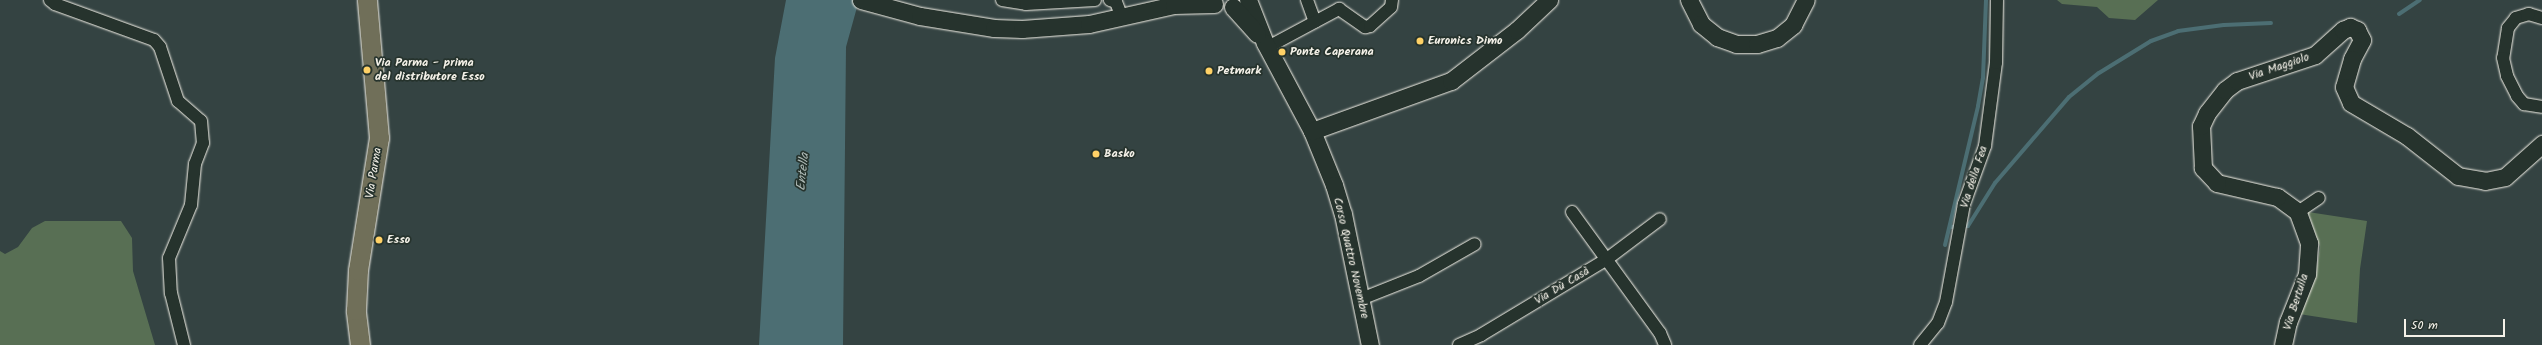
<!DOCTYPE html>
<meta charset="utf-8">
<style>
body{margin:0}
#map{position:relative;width:2542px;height:345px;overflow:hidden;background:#344342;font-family:Kalam,sans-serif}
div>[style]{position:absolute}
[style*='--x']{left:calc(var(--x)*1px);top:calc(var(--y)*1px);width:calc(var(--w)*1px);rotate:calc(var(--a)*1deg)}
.green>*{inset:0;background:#586f54}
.water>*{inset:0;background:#4c6e73}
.stream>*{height:4px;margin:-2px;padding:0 2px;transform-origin:2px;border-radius:2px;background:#4c6e73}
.roads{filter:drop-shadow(0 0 1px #f4f1e8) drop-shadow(0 0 1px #f4f1e8)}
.street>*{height:12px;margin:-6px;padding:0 6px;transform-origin:6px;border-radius:6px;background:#26332d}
.secondary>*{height:17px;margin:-8.5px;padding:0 8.5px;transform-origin:8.5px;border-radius:8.5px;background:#26332d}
.primary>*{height:19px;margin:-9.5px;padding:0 9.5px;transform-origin:9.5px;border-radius:9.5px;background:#706f59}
.dots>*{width:11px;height:11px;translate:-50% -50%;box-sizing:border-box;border:2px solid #26332d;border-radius:50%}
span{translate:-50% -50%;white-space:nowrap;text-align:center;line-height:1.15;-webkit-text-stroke:3.5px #26332d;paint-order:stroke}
.poi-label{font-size:12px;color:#f4f1e8;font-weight:700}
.left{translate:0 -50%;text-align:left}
.street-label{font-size:12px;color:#f4f1e8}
.water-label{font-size:13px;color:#b1bdb9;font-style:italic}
.scale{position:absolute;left:2404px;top:319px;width:101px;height:18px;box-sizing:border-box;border:2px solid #f4f1e8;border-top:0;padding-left:5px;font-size:12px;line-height:14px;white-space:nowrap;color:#f4f1e8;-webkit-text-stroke:3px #26332d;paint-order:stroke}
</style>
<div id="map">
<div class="green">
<div style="clip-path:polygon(2057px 0,2158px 0,2135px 20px,2109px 18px,2097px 7px,2062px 4px)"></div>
<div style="clip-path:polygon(2308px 212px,2367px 221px,2360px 269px,2357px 323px,2299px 314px,2315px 280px,2320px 247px)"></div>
<div style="clip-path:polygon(45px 221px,121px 221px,132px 238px,133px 271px,155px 345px,0 345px,0 251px,5px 254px,18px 247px,32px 228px)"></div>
</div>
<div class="water">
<div style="clip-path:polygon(786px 0,859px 0,846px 47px,843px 345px,759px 345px,775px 58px)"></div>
</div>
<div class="stream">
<div style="--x:2399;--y:14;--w:25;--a:-34"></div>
<div style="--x:1950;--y:227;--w:18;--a:-3"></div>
<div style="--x:1968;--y:226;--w:51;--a:-57.9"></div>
<div style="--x:1995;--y:183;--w:113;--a:-49.3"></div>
<div style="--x:2069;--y:97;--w:38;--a:-39"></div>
<div style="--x:2099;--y:73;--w:61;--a:-31.6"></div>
<div style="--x:2151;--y:41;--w:29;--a:-20"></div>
<div style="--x:2178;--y:31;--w:46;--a:-7.4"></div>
<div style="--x:2224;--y:25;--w:47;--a:-2.4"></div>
<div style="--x:1945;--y:245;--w:143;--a:-76.6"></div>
<div style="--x:1978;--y:106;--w:28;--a:-80"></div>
<div style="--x:1983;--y:78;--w:78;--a:-87.8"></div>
</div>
<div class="roads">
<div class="street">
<div style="--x:50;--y:0;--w:6;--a:39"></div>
<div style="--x:55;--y:4;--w:105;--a:20"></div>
<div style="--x:154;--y:40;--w:9;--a:49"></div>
<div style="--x:160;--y:47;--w:57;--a:71.6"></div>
<div style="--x:178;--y:101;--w:30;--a:41"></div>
<div style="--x:201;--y:121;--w:22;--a:85"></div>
<div style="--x:203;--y:143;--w:22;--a:111"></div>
<div style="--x:195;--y:164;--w:41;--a:95.6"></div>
<div style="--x:191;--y:205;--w:57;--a:112.5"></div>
<div style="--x:169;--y:258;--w:35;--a:87"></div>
<div style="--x:171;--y:293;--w:54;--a:76"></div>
<div style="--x:1002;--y:0;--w:24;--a:9"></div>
<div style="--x:1026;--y:4;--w:69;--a:-3.3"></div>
<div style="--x:1110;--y:0;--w:6;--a:18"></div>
<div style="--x:1116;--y:2;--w:17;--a:69"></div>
<div style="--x:1307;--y:0;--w:23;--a:70"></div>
<div style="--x:2542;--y:18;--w:14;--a:-163"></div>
<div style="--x:2529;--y:14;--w:14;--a:163"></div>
<div style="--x:2516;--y:18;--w:13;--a:129"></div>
<div style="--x:2508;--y:28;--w:30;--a:99"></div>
<div style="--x:2503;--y:58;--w:18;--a:77"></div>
<div style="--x:2507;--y:76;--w:22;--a:63"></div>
<div style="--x:2517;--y:96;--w:11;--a:49"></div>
<div style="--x:2524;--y:104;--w:18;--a:9"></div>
<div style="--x:1268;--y:47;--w:81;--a:-28.2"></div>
<div style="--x:1339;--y:9;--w:32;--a:35"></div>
<div style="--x:1365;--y:27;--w:5;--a:-11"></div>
<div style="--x:1370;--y:26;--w:28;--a:-42"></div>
<div style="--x:1391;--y:7;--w:7;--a:-82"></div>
<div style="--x:1572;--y:212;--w:150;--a:54"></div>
<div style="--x:1660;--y:333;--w:13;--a:67"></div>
<div style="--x:2298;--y:212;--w:25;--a:-34"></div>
<div style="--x:1361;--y:299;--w:62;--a:-21.6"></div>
<div style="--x:1419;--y:276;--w:64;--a:-29.7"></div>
<div style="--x:1459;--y:345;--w:24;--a:-24"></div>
<div style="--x:1481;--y:335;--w:147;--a:-31.1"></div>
<div style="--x:1607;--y:259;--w:66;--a:-37"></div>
<div style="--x:1920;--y:345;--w:28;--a:-51"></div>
<div style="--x:1938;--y:323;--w:22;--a:-69"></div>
<div style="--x:1946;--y:302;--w:100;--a:-79.6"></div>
<div style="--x:1964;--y:204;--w:62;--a:-70.1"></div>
<div style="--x:1985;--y:146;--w:84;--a:-82.5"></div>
<div style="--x:1996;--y:63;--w:63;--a:-89.1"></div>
</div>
<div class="secondary">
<div style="--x:861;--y:0;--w:61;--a:15.2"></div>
<div style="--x:920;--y:16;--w:75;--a:9.2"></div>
<div style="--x:994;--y:28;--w:28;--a:2"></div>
<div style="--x:1022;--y:29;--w:67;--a:-4.3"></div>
<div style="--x:1089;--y:24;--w:87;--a:-12.6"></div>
<div style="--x:1174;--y:5;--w:40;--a:-1.4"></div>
<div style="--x:1248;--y:0;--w:46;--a:68.4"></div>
<div style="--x:1265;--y:43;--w:100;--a:61.9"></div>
<div style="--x:1312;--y:131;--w:58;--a:67.8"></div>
<div style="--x:1334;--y:185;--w:30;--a:73"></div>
<div style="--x:1343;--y:214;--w:134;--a:78.4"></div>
<div style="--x:1689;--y:0;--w:27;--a:63"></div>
<div style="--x:1701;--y:24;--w:21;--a:39"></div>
<div style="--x:1717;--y:37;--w:20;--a:20"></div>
<div style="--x:1736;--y:44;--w:21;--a:0"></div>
<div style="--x:1757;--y:44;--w:21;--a:-17"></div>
<div style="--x:1777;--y:38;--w:21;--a:-39"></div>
<div style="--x:1793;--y:25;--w:28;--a:-63"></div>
<div style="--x:1233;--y:7;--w:36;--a:48"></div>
<div style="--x:1312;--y:131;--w:148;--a:-19.8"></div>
<div style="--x:1451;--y:81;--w:83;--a:-37.7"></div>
<div style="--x:1517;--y:30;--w:44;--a:-43.2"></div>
<div style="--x:2283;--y:345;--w:24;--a:-78"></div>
<div style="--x:2288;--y:322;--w:52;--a:-68.4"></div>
<div style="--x:2307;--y:274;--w:31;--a:-86"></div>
<div style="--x:2309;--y:243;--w:33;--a:-110"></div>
<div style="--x:2298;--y:212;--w:26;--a:-144"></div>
<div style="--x:2277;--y:197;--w:62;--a:-166.9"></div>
<div style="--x:2217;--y:183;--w:21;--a:-133"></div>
<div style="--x:2203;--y:168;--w:42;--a:-92.7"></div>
<div style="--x:2201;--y:126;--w:14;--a:-65"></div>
<div style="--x:2207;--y:113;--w:29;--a:-52"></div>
<div style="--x:2225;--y:90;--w:15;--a:-37"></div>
<div style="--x:2237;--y:81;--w:82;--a:-18.4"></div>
<div style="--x:2315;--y:55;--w:38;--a:-42"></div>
<div style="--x:2343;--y:30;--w:8;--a:-23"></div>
<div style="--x:2350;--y:27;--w:8;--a:23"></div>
<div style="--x:2357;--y:30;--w:11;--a:63"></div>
<div style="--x:2362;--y:40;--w:21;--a:118"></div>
<div style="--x:2352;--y:59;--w:29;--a:106"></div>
<div style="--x:2344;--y:87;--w:17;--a:66"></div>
<div style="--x:2351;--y:103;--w:65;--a:30.5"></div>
<div style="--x:2407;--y:136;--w:65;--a:38.1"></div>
<div style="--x:2458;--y:176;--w:27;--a:10"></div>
<div style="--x:2485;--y:181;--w:20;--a:-11"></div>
<div style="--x:2505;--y:177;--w:50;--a:-41.7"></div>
</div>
<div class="primary">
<div style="--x:360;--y:345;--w:35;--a:-97"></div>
<div style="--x:356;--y:310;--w:40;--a:-87.1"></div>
<div style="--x:358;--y:270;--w:134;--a:-81"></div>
<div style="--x:379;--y:138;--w:139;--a:-95"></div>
</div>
</div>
<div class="dots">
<div style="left:1420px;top:41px;background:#ffd166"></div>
<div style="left:1282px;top:52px;background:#ffd166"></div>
<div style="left:367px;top:70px;background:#ffd166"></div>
<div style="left:1209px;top:71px;background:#ffd166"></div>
<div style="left:1096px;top:154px;background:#ffd166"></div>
<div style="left:379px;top:240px;background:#ffd166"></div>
</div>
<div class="poi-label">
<span class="left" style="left:1428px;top:41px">Euronics Dimo</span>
<span class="left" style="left:1290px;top:52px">Ponte Caperana</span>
<span class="left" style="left:375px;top:70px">Via Parma - prima<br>del distributore Esso</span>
<span class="left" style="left:1217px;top:71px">Petmark</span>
<span class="left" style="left:1104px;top:154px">Basko</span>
<span class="left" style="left:387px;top:240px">Esso</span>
</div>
<div class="street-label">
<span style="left:2279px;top:67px;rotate:-19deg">Via Maggiolo</span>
<span style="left:374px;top:173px;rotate:-81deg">Via Parma</span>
<span style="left:1974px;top:177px;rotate:-72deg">Via della Fea</span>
<span style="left:1351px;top:258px;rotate:77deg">Corso Quattro Novembre</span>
<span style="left:1562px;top:286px;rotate:-31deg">Via Dù Casà</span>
<span style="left:2296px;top:302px;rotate:-72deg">Via Bertulla</span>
</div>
<div class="water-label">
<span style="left:804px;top:172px;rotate:-84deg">Entella</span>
</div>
<div class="scale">50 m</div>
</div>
